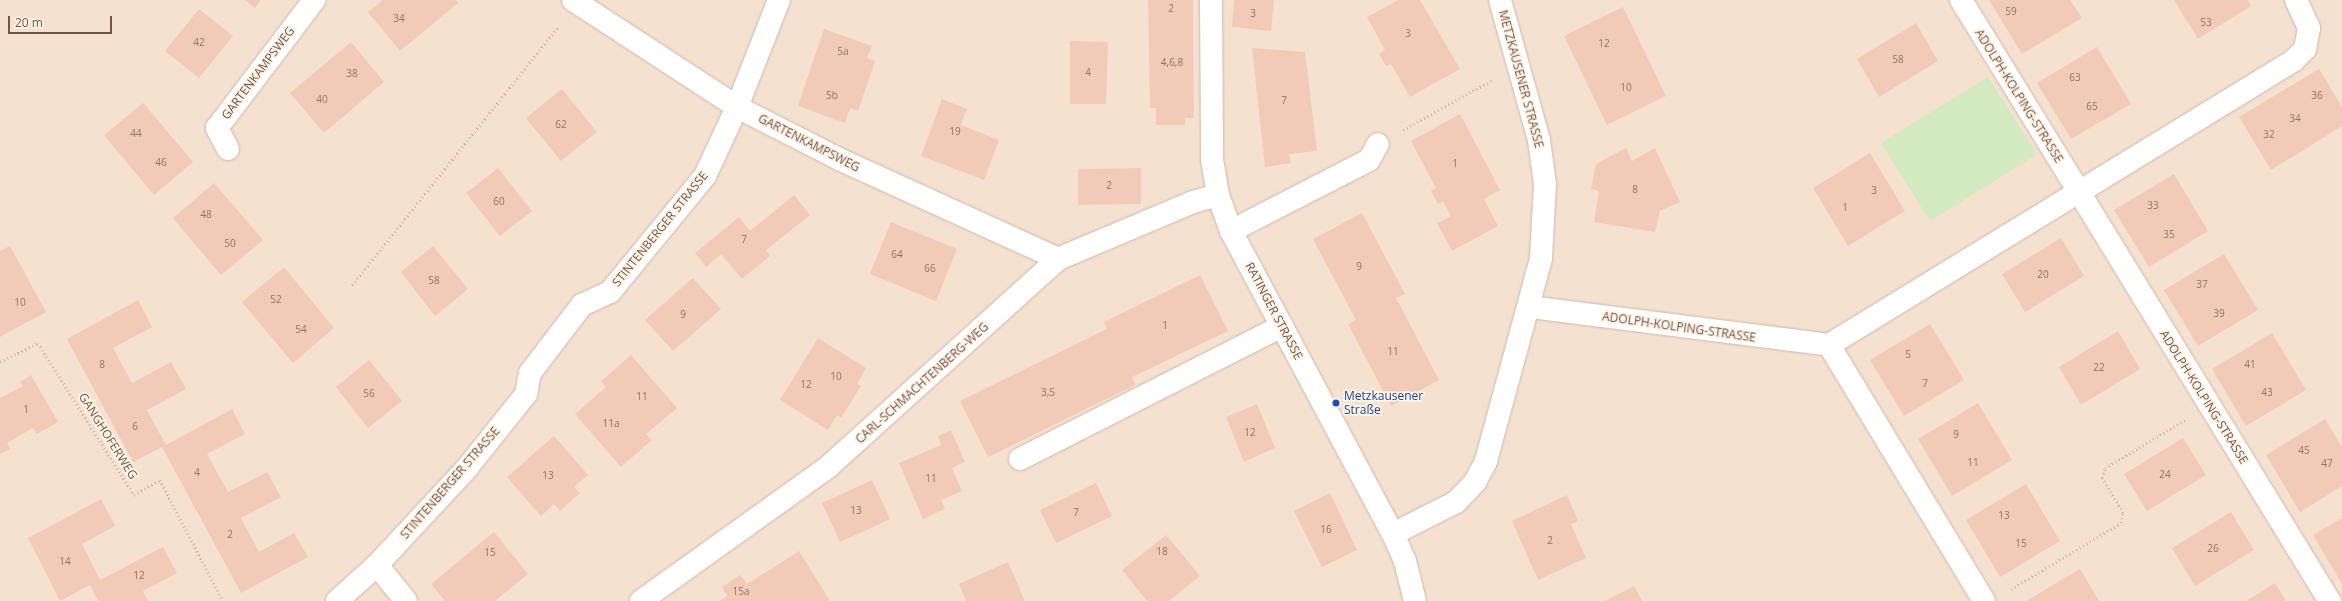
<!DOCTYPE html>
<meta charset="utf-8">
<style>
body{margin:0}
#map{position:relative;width:2342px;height:601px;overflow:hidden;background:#fcf0e1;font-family:"Open Sans",sans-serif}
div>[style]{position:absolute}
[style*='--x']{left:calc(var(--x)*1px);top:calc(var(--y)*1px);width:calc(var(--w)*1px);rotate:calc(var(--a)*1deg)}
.residential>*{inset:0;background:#f4e1cf}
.green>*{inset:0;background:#d3e9c0}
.building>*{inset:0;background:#f1cbb8}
.path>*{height:2.5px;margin-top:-1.25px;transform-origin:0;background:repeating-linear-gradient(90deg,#d6af9c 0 1px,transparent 0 4px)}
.roads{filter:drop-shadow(0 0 1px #cfb8ab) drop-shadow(0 0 1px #cfb8ab)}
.minor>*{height:22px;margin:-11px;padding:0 11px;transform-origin:11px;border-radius:11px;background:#fff}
.dots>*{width:11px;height:11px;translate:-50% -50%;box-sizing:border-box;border:2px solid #fff4e7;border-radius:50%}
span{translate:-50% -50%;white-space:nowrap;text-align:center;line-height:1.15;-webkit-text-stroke:3.5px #fff4e7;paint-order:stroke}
.number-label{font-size:10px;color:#927264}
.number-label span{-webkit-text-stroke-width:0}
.street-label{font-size:12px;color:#735448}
.transit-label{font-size:12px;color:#164399}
.left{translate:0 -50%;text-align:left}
.scale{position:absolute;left:8px;top:16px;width:104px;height:18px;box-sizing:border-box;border:2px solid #735448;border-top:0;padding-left:5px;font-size:12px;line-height:14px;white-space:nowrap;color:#735448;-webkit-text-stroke:3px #fff4e7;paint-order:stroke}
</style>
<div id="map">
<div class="residential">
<div style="clip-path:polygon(0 0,2342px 0,2342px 601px,0 601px)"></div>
</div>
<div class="green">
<div style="clip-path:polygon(1988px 77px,2037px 154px,1930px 221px,1881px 143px)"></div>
</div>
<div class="building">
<div style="clip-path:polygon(245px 0,261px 0,255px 8px)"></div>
<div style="clip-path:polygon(383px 0,456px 0,458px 3px,400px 51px,368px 12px)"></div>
<div style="clip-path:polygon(1148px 0,1193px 0,1194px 118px,1185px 118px,1185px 125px,1156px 125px,1156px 108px,1150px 108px)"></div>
<div style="clip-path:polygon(1234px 0,1274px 0,1271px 31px,1232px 27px)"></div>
<div style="clip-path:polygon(1398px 0,1420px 0,1460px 69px,1410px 97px,1391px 64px,1386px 66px,1379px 54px,1385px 50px,1367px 17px)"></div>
<div style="clip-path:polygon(1989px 0,2070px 0,2082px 18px,2022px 54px)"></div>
<div style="clip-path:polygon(2174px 0,2248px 0,2251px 6px,2198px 39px)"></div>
<div style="clip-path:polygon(1623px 7px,1666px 96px,1607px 125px,1564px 36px)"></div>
<div style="clip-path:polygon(199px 9px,233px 36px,199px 78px,165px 51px)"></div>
<div style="clip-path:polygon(1916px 23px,1938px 61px,1879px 97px,1857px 59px)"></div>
<div style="clip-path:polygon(824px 29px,872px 46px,867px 58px,875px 61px,858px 111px,850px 108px,845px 123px,798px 106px)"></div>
<div style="clip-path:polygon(1070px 41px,1108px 42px,1106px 104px,1070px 104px)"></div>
<div style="clip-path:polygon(351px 42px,384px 82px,324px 133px,290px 93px)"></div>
<div style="clip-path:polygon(2097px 47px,2131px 104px,2071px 139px,2037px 83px)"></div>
<div style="clip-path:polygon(1252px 48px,1305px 52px,1317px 151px,1289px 154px,1291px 163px,1265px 167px)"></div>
<div style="clip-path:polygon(2319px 69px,2342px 107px,2342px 126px,2271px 170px,2239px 117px)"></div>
<div style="clip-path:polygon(562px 89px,597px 132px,561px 161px,526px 118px)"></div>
<div style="clip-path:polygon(942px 99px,967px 109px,961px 125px,999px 140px,984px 180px,921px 156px)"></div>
<div style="clip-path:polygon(143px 103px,193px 162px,154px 195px,104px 135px)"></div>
<div style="clip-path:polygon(1460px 114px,1500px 190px,1484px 199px,1498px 226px,1452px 251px,1437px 223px,1451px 216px,1443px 201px,1438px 204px,1431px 191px,1436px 188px,1411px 141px)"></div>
<div style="clip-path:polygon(1626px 148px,1632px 161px,1655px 148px,1680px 202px,1660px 211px,1655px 232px,1594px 222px,1599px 191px,1591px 189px,1596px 164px)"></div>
<div style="clip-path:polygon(1870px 153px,1905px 211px,1848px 246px,1813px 188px)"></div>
<div style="clip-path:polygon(498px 168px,532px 211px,500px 236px,466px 193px)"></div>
<div style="clip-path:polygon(1141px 168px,1141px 204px,1078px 205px,1078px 169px)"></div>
<div style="clip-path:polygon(2174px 174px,2208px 231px,2149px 267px,2114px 210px)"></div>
<div style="clip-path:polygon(214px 183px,263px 240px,221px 275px,173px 218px)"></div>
<div style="clip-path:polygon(794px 195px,810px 215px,766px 250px,770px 256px,742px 279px,721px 254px,706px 267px,695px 253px,739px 217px,750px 231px)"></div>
<div style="clip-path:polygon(1362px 213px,1405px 294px,1396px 298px,1439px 380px,1391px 406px,1348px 324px,1356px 320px,1313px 239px)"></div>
<div style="clip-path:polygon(891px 222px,957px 249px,936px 301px,870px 274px)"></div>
<div style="clip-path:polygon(2061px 238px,2084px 276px,2025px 312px,2002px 274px)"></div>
<div style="clip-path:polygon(10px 246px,46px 312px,0 337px,0 251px)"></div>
<div style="clip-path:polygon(433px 246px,468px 289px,435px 316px,401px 272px)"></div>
<div style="clip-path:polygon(2224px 254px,2258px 310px,2198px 346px,2164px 290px)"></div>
<div style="clip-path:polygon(284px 267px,334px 328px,293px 363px,242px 302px)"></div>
<div style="clip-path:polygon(1200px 275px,1228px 331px,1132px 377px,1135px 385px,988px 457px,960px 401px,1107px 329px,1104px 322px)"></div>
<div style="clip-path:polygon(693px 278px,721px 309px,673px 351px,645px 320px)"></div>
<div style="clip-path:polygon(138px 300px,152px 327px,113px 348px,132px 383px,171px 362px,186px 389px,147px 410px,166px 445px,232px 409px,245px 434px,207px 454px,228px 492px,267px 472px,281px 497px,241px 518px,259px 552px,294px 533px,308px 557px,241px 593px,162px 447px,133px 462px,67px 339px)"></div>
<div style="clip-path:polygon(1930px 324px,1964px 380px,1904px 416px,1870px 360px)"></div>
<div style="clip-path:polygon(2118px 331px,2140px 369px,2081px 405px,2059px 367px)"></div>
<div style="clip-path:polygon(2272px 333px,2306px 390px,2246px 426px,2212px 369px)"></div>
<div style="clip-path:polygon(818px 338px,866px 368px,857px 384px,861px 386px,841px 418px,837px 415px,828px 430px,780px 400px)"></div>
<div style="clip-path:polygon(631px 355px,677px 408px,646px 434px,652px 440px,621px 467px,575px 414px,606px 387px,601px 381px)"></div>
<div style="clip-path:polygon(369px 360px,402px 401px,368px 428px,336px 387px)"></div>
<div style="clip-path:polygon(31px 375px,58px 422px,37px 434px,33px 428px,7px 443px,10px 449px,0 454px,0 398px,23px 386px,20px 382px)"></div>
<div style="clip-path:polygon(1978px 403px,2012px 460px,1952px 496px,1918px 439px)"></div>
<div style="clip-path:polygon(1257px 404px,1275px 448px,1244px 462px,1226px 417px)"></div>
<div style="clip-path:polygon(2325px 419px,2342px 447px,2342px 486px,2300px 512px,2266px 455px)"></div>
<div style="clip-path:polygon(951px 430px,965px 462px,952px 468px,962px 491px,941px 500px,945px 509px,923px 519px,899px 463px,941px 445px,938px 436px)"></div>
<div style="clip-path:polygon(554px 436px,588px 475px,574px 487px,580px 493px,560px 511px,554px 504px,541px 516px,507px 477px)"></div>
<div style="clip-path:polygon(2183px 438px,2206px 475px,2147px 511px,2124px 474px)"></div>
<div style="clip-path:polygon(872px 480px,890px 519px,840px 542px,822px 503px)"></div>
<div style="clip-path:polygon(1096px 483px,1112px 516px,1056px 543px,1040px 510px)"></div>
<div style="clip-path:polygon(2026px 484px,2060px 541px,2000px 577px,1966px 520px)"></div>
<div style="clip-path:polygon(1330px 493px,1357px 550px,1322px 567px,1294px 511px)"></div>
<div style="clip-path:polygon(1567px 495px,1578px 521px,1571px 524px,1586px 558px,1538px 580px,1512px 521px)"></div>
<div style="clip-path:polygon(101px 499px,115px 526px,82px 544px,100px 580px,163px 547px,177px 573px,143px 591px,148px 601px,98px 601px,90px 585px,60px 601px,28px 538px)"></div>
<div style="clip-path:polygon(2231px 512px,2254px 550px,2195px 586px,2172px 548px)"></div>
<div style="clip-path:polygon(2342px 518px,2342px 584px,2313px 535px)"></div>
<div style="clip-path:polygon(494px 532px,528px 574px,495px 601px,445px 601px,431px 584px)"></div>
<div style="clip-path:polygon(1166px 535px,1200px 576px,1169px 601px,1147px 601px,1122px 570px)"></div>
<div style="clip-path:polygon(799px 551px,830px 601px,720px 601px,727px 596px,722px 587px,740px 575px,747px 584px)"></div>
<div style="clip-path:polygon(1008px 562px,1025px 601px,966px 601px,959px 584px)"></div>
<div style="clip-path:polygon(2080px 569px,2099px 601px,2026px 601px)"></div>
<div style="clip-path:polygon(2275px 583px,2286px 601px,2246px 601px)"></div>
<div style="clip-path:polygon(1634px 586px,1642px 601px,1605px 601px)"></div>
</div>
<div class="path">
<div style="--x:1403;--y:130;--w:102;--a:-29.3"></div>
<div style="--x:352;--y:285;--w:332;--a:-51.4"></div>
<div style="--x:0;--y:362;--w:42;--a:-26.6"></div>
<div style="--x:38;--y:343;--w:180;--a:57.7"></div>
<div style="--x:134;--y:495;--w:30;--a:-30"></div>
<div style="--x:160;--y:480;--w:136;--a:62.5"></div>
<div style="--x:2011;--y:589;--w:128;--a:-31"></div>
<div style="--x:2121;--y:523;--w:10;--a:-79"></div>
<div style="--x:2123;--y:513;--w:41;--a:-121"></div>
<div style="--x:2102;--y:478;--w:10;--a:-73"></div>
<div style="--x:2105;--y:468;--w:93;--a:-31"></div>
</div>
<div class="roads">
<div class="minor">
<div style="--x:573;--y:0;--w:196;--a:33.1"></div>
<div style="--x:737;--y:107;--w:114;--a:27"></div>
<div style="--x:839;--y:159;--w:241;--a:24.5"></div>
<div style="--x:1211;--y:0;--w:160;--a:89.6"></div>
<div style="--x:1212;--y:160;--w:36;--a:80"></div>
<div style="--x:1218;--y:195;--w:38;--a:70"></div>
<div style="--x:1231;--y:231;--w:344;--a:61.9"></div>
<div style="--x:1393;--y:534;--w:30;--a:66"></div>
<div style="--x:1405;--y:561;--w:41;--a:76"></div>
<div style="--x:1961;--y:0;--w:225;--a:58.4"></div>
<div style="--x:2079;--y:192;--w:252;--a:-31.5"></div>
<div style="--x:2294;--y:60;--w:16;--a:-45"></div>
<div style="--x:2305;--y:49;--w:21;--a:-79"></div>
<div style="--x:2309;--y:28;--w:31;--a:-115"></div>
<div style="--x:228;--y:149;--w:24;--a:-118"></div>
<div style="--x:217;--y:128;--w:161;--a:-52.8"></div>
<div style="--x:1231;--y:231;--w:155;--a:-27.2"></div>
<div style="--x:1369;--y:160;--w:18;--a:-61"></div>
<div style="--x:1530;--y:307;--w:301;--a:7.2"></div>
<div style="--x:1829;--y:345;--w:293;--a:-31.5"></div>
<div style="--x:2079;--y:192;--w:480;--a:58.5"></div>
<div style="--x:1829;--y:345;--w:299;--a:58.8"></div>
<div style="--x:1020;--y:459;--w:294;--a:-26.9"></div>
<div style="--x:1393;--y:534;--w:71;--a:-26.9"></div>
<div style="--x:1456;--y:502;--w:28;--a:-46"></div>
<div style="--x:1475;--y:482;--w:24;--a:-62"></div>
<div style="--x:1486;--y:461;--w:210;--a:-74.8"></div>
<div style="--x:1541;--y:258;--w:74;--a:-86.9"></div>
<div style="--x:1545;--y:184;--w:44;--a:-97.8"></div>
<div style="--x:1539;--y:140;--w:145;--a:-105.6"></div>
<div style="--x:377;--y:565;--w:46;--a:51.1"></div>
<div style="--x:337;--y:601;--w:54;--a:-42"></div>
<div style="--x:377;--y:565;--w:132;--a:-47.1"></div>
<div style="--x:467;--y:468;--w:95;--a:-51.4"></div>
<div style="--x:526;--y:394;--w:21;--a:-79"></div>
<div style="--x:530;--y:373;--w:86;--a:-52.6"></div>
<div style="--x:582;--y:305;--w:31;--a:-25"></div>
<div style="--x:610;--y:292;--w:150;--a:-50.7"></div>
<div style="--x:705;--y:176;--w:76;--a:-65.1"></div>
<div style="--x:737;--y:107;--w:115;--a:-68.6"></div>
<div style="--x:641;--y:601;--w:230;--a:-35.6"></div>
<div style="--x:828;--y:467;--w:310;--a:-42.1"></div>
<div style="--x:1058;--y:259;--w:147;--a:-22.9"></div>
<div style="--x:1193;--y:202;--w:26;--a:-16"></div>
</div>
</div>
<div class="dots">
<div style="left:1336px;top:403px;background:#1a4fb4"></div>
</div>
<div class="number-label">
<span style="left:1171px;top:9px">2</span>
<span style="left:2011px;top:12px">59</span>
<span style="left:1253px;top:14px">3</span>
<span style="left:399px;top:19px">34</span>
<span style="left:2206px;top:23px">53</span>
<span style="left:1408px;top:34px">3</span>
<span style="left:199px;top:43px">42</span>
<span style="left:1604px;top:44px">12</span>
<span style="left:843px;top:52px">5a</span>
<span style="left:1898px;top:60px">58</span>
<span style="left:1172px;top:63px">4,6,8</span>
<span style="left:1088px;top:73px">4</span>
<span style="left:352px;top:74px">38</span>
<span style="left:2075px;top:78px">63</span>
<span style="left:1626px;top:88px">10</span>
<span style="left:832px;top:96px">5b</span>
<span style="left:2317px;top:96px">36</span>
<span style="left:322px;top:100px">40</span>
<span style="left:1284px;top:101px">7</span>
<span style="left:2092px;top:107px">65</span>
<span style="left:2295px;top:119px">34</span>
<span style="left:561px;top:125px">62</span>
<span style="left:955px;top:132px">19</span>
<span style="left:136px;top:134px">44</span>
<span style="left:2269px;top:135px">32</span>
<span style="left:161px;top:163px">46</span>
<span style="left:1455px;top:164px">1</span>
<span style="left:1109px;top:186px">2</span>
<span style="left:1635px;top:190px">8</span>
<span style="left:1874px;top:191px">3</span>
<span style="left:499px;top:202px">60</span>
<span style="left:2153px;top:206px">33</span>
<span style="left:1845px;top:208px">1</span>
<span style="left:206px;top:215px">48</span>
<span style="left:2169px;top:235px">35</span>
<span style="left:744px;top:240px">7</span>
<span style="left:230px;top:244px">50</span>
<span style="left:897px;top:255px">64</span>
<span style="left:1359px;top:267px">9</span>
<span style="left:930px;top:269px">66</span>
<span style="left:2043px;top:275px">20</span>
<span style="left:434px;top:281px">58</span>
<span style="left:2202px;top:285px">37</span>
<span style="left:276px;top:300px">52</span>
<span style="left:20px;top:303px">10</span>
<span style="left:2219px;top:314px">39</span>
<span style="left:683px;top:315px">9</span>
<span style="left:1165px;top:326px">1</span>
<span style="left:301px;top:330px">54</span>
<span style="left:1393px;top:352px">11</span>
<span style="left:1908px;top:355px">5</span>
<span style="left:102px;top:365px">8</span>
<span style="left:2250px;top:365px">41</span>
<span style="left:2099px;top:368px">22</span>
<span style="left:836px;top:377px">10</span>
<span style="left:1925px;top:384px">7</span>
<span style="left:806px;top:385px">12</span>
<span style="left:1048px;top:393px">3,5</span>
<span style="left:2267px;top:393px">43</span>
<span style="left:369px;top:394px">56</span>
<span style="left:642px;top:397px">11</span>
<span style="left:26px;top:410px">1</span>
<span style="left:611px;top:424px">11a</span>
<span style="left:135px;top:427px">6</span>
<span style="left:1250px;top:433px">12</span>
<span style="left:1956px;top:435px">9</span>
<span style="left:2304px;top:451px">45</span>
<span style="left:1973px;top:463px">11</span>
<span style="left:2327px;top:464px">47</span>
<span style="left:197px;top:473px">4</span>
<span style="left:2165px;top:475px">24</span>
<span style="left:548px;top:476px">13</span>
<span style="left:931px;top:479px">11</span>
<span style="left:856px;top:511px">13</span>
<span style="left:1076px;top:513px">7</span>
<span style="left:2004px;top:516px">13</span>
<span style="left:1326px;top:530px">16</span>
<span style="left:230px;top:535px">2</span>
<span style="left:1550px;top:541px">2</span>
<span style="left:2021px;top:544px">15</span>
<span style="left:2213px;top:549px">26</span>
<span style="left:1162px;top:552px">18</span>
<span style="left:490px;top:553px">15</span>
<span style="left:65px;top:562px">14</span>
<span style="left:139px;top:576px">12</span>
<span style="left:741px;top:592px">15a</span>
</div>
<div class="street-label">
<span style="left:258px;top:73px;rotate:-53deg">GARTENKAMPSWEG</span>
<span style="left:1521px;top:79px;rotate:75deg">METZKAUSENER STRASSE</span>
<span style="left:2019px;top:96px;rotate:58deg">ADOLPH-KOLPING-STRASSE</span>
<span style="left:809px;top:143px;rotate:27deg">GARTENKAMPSWEG</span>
<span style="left:660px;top:229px;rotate:-51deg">STINTENBERGER STRASSE</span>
<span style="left:1274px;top:311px;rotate:62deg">RATINGER STRASSE</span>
<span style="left:1679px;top:327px;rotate:8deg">ADOLPH-KOLPING-STRASSE</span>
<span style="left:922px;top:383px;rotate:-42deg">CARL-SCHMACHTENBERG-WEG</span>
<span style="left:2204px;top:397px;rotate:58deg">ADOLPH-KOLPING-STRASSE</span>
<span style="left:108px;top:436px;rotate:58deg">GANGHOFERWEG</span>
<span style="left:450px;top:483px;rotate:-49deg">STINTENBERGER STRASSE</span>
</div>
<div class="transit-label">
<span class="left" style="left:1344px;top:403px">Metzkausener<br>Straße</span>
</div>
<div class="scale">20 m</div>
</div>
